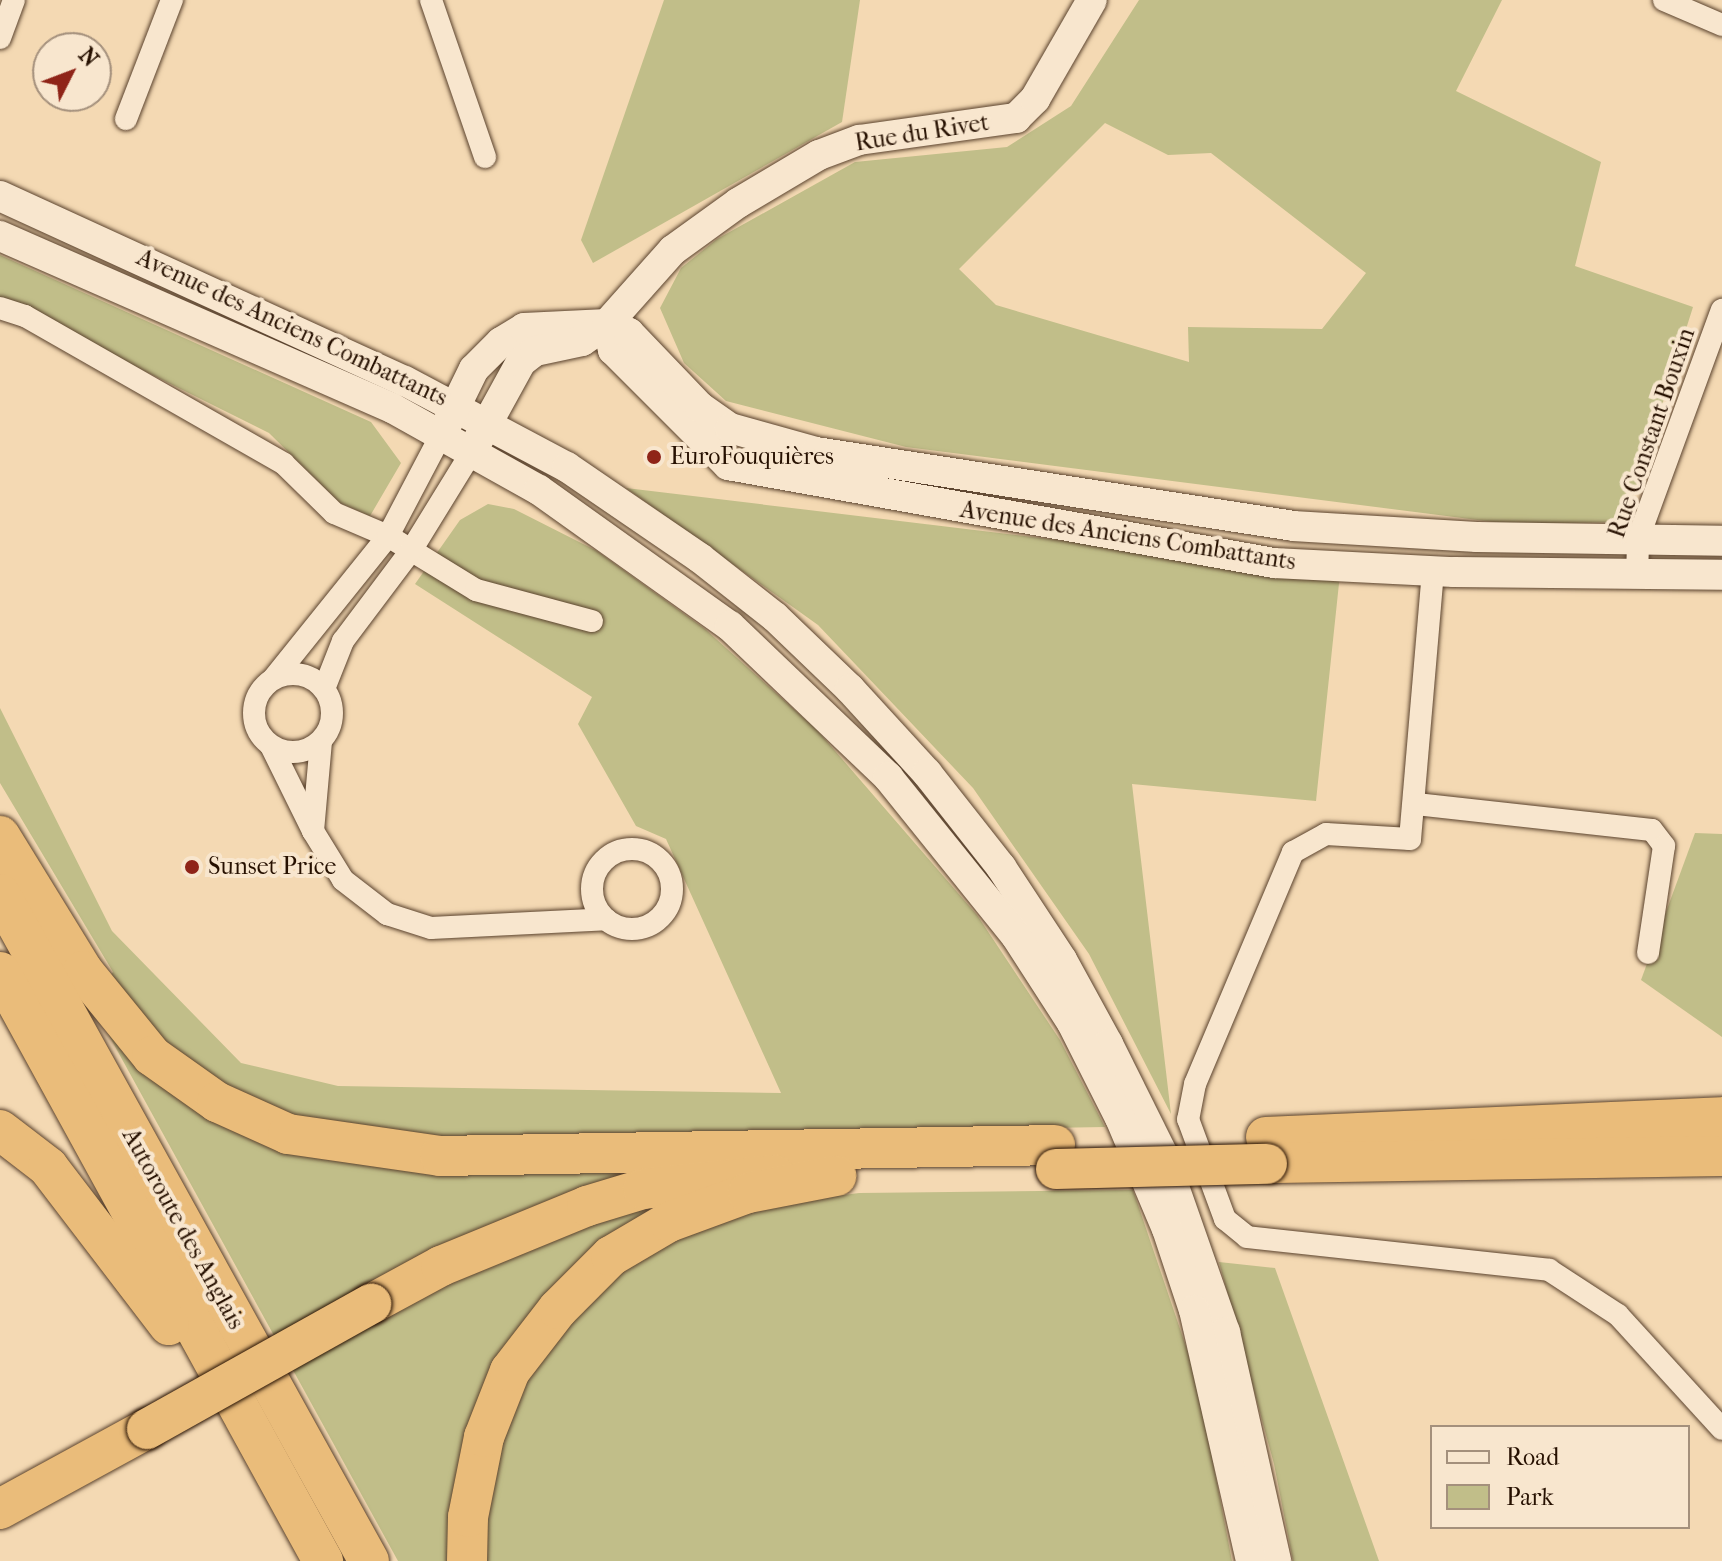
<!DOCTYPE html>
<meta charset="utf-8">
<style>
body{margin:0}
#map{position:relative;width:1722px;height:1561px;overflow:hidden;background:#f4d9b3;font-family:"IM FELL French Canon",serif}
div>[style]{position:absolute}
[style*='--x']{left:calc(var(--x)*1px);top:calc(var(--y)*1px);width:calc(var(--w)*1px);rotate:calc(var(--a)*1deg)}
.green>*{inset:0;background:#c1be89}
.roads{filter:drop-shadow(0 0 2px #5a422d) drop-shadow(0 0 2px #5a422d)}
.street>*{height:22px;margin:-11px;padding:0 11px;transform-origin:11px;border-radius:11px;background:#f8e6ce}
.street>.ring{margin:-11px;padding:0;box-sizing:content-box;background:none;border:22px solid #f8e6ce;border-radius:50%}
.secondary>*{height:30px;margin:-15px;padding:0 15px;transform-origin:15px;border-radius:15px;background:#f8e6ce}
.highway>*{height:40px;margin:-20px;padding:0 20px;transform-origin:20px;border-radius:20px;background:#eabc7a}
.bridges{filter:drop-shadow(0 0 2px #261000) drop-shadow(0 0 2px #261000)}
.highway-bridge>*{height:40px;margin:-20px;padding:0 20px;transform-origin:20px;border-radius:20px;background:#eabc7a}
.dots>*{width:22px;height:22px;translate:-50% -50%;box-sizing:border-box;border:4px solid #f8e6ce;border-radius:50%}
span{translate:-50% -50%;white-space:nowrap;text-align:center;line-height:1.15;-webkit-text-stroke:8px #f8e6ce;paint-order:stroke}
.street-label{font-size:24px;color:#261000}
.poi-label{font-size:24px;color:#261000}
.left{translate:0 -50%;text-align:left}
.legend{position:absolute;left:1430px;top:1425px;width:260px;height:104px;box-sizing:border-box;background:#f8e6ce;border:2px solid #a4907c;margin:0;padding:10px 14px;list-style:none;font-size:24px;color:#261000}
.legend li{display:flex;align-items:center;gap:16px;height:40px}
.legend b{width:40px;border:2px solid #a4907c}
.north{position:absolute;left:32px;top:32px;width:80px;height:80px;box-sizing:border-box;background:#f8e6ce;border:2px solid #a4907c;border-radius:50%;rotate:48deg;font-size:22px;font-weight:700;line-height:32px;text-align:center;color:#261000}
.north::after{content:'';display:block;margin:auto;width:28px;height:36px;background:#8f2418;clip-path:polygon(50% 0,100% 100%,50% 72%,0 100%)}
</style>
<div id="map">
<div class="green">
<div style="clip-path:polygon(664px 0,860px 0,842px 122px,593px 263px,581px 240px)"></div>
<div style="clip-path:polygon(evenodd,1139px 0,1502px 0,1456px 91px,1601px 162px,1575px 266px,1693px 307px,1625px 522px,1509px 524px,906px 447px,726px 401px,684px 363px,660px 308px,681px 268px,717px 239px,855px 162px,1007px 147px,1071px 106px,1139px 0,1105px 123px,1168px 155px,1211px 153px,1366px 273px,1322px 329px,1188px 327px,1189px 362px,996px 305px,959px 269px,1105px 123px)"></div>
<div style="clip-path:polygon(0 255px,371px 422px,401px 463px,370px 516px,340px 503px,269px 433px,0 299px)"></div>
<div style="clip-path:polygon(626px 488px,1340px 574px,1316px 801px,1132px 784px,1171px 1114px,1089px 954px,973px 788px,818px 625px)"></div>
<div style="clip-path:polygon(488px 504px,514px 509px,597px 551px,705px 629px,817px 730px,977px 915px,1060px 1040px,1105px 1127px,799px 1132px,766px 1205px,859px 1193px,1133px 1190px,1197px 1379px,1232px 1561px,398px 1561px,90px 1001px,113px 972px,0 783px,0 708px,112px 931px,241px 1063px,338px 1086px,781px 1093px,666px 839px,636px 826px,578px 724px,592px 697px,415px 584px,460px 520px)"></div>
<div style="clip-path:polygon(1695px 833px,1722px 834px,1722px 1037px,1641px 980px)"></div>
<div style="clip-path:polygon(1219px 1262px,1275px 1268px,1379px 1561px,1293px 1561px,1274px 1464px)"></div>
</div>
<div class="roads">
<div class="street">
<div style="--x:431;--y:0;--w:166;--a:71"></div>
<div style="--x:1664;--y:0;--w:63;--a:23.3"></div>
<div style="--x:0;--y:38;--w:40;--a:-69.8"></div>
<div style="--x:126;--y:119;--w:128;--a:-68.9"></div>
<div style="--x:0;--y:308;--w:26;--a:18"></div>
<div style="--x:25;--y:316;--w:298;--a:29.7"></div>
<div style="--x:284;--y:464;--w:70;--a:44.4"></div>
<div style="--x:334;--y:513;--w:59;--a:23.1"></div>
<div style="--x:388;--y:536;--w:103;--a:31.5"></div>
<div style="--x:476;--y:590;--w:120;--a:15"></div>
<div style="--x:1433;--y:571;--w:269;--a:94.9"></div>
<div style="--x:1410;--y:839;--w:84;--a:-176.6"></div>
<div style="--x:1326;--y:834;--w:38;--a:151"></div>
<div style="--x:1293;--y:852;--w:252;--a:112.9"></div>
<div style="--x:1195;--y:1084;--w:36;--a:101"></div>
<div style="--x:1188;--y:1119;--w:107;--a:69.7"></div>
<div style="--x:1225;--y:1219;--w:28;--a:39"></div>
<div style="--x:1247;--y:1237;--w:304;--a:6.2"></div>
<div style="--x:1549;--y:1270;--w:82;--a:33.1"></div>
<div style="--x:1618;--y:1315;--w:154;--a:47.6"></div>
<div style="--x:1637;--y:574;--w:35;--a:-88"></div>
<div style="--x:1638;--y:539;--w:244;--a:-69.9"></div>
<div class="ring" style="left:254px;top:674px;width:56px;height:56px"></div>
<div style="--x:274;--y:678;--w:182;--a:-51.2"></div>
<div style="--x:388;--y:536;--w:114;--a:-62.3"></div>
<div style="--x:324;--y:689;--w:52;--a:-68.4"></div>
<div style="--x:343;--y:641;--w:115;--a:-53.1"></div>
<div style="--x:412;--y:549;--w:116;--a:-58.4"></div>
<div style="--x:271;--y:746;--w:95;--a:63.7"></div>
<div style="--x:313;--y:831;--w:90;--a:-84.9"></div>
<div style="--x:1416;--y:804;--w:237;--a:6.3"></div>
<div style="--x:1652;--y:830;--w:20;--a:53"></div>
<div style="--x:1664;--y:846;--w:108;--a:98.5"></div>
<div style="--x:313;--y:831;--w:57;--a:58.5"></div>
<div style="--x:343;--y:880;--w:56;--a:37.7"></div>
<div style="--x:387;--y:914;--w:46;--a:17.7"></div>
<div style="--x:431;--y:928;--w:175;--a:-2.9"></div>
<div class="ring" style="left:592px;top:849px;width:58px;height:58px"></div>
</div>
<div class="secondary">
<div style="--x:0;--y:196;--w:445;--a:24.6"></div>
<div style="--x:405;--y:381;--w:183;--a:28"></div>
<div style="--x:567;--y:467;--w:161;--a:34.4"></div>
<div style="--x:700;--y:558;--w:95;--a:38.2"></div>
<div style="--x:775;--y:617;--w:104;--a:43.8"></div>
<div style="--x:850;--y:689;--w:114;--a:47.5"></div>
<div style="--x:927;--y:773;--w:120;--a:51.8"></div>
<div style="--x:1001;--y:867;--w:111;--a:56.7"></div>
<div style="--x:1062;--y:960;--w:96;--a:61.3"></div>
<div style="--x:1108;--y:1044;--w:124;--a:63.6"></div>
<div style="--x:1163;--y:1155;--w:188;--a:70.7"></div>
<div style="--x:1225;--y:1332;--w:235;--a:77.4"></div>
<div style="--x:0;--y:236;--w:428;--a:23.7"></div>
<div style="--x:392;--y:408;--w:168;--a:29.2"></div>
<div style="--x:539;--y:490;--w:234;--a:35.5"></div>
<div style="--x:730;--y:626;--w:219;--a:43.7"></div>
<div style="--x:888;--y:777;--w:204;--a:51.2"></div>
<div style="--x:1016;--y:936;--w:103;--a:57.2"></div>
<div style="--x:1072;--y:1023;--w:106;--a:63.2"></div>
<div style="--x:1120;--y:1118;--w:121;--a:67.1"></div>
<div style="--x:1167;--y:1229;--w:85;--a:71.6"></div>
<div style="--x:1194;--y:1310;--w:257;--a:77.2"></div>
<div style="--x:607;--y:324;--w:27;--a:77"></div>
<div style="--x:613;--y:350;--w:163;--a:45"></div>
<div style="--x:728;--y:465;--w:555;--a:10.18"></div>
<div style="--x:1274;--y:563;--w:180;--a:2.9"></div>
<div style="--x:1454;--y:572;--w:268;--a:0.6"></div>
<div style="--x:447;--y:424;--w:61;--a:-63.9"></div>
<div style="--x:474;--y:369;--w:38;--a:-45"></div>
<div style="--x:501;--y:342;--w:27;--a:-31"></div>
<div style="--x:524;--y:328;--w:83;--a:-2.8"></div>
<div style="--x:607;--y:324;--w:24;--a:22"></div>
<div style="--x:629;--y:333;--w:103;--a:46.2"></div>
<div style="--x:700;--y:407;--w:37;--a:35"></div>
<div style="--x:730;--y:428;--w:89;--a:15.6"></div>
<div style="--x:816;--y:452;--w:483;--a:8.8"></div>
<div style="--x:1293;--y:526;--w:184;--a:3.4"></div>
<div style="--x:1477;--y:537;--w:245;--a:0.9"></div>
<div style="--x:477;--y:442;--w:91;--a:-61.2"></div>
<div style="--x:521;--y:362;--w:18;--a:-38"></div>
<div style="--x:535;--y:351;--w:48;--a:-12"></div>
<div style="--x:582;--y:341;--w:30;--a:-34"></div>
<div style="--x:607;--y:324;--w:99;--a:-48.3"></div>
<div style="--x:673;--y:250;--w:80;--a:-35.9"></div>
<div style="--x:738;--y:203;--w:94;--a:-30.7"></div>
<div style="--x:819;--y:155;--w:43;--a:-20.6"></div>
<div style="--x:859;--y:140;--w:159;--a:-8"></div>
<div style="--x:1016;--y:118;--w:27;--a:-45"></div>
<div style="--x:1035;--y:99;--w:114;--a:-60.1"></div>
</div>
<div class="highway">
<div style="--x:0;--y:836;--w:158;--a:58.4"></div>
<div style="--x:83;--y:971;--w:109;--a:50.9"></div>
<div style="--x:152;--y:1056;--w:80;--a:35.3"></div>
<div style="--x:217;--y:1102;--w:78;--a:24.3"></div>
<div style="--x:288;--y:1134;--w:154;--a:8.2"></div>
<div style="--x:440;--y:1156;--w:615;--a:-1.02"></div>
<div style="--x:0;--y:894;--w:762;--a:61.05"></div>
<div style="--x:0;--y:972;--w:672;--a:61.26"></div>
<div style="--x:0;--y:1130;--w:61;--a:37.6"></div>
<div style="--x:48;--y:1167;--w:199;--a:52.6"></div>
<div style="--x:1266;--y:1137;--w:456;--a:-2.5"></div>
<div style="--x:1275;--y:1163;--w:447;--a:-0.9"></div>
<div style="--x:371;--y:1304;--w:80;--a:-28.5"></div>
<div style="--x:441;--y:1266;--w:158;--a:-22.3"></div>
<div style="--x:587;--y:1206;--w:59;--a:-16.9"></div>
<div style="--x:643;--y:1189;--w:132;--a:-6.1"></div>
<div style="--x:0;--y:1509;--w:167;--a:-28.6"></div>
<div style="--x:467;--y:1561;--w:44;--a:-88.7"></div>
<div style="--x:468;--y:1517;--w:82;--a:-78.7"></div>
<div style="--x:484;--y:1437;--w:71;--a:-68.5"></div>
<div style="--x:510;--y:1371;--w:78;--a:-52.3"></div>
<div style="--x:558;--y:1309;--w:75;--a:-45"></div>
<div style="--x:611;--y:1256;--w:67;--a:-30.4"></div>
<div style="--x:669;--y:1222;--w:84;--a:-20.2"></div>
<div style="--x:748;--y:1193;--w:90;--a:-10.9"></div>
</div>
</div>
<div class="bridges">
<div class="highway-bridge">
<div style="--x:1056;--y:1169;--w:211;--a:-1.4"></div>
<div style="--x:147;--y:1429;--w:257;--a:-29.2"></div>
</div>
</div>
<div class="dots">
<div style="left:654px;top:457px;background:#8f2418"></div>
<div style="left:192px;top:867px;background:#8f2418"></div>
</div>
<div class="street-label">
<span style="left:922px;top:133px;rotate:-9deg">Rue du Rivet</span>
<span style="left:292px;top:328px;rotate:25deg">Avenue des Anciens Combattants</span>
<span style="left:1652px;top:433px;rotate:-71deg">Rue Constant Bouxin</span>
<span style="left:1128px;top:536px;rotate:9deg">Avenue des Anciens Combattants</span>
<span style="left:183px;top:1229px;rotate:61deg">Autoroute des Anglais</span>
</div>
<div class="poi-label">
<span class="left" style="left:670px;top:457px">EuroFouquières</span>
<span class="left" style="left:208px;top:867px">Sunset Price</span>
</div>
<ul class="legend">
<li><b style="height:10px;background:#f8e6ce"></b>Road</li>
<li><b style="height:22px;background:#c1be89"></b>Park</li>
</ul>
<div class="north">N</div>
</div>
